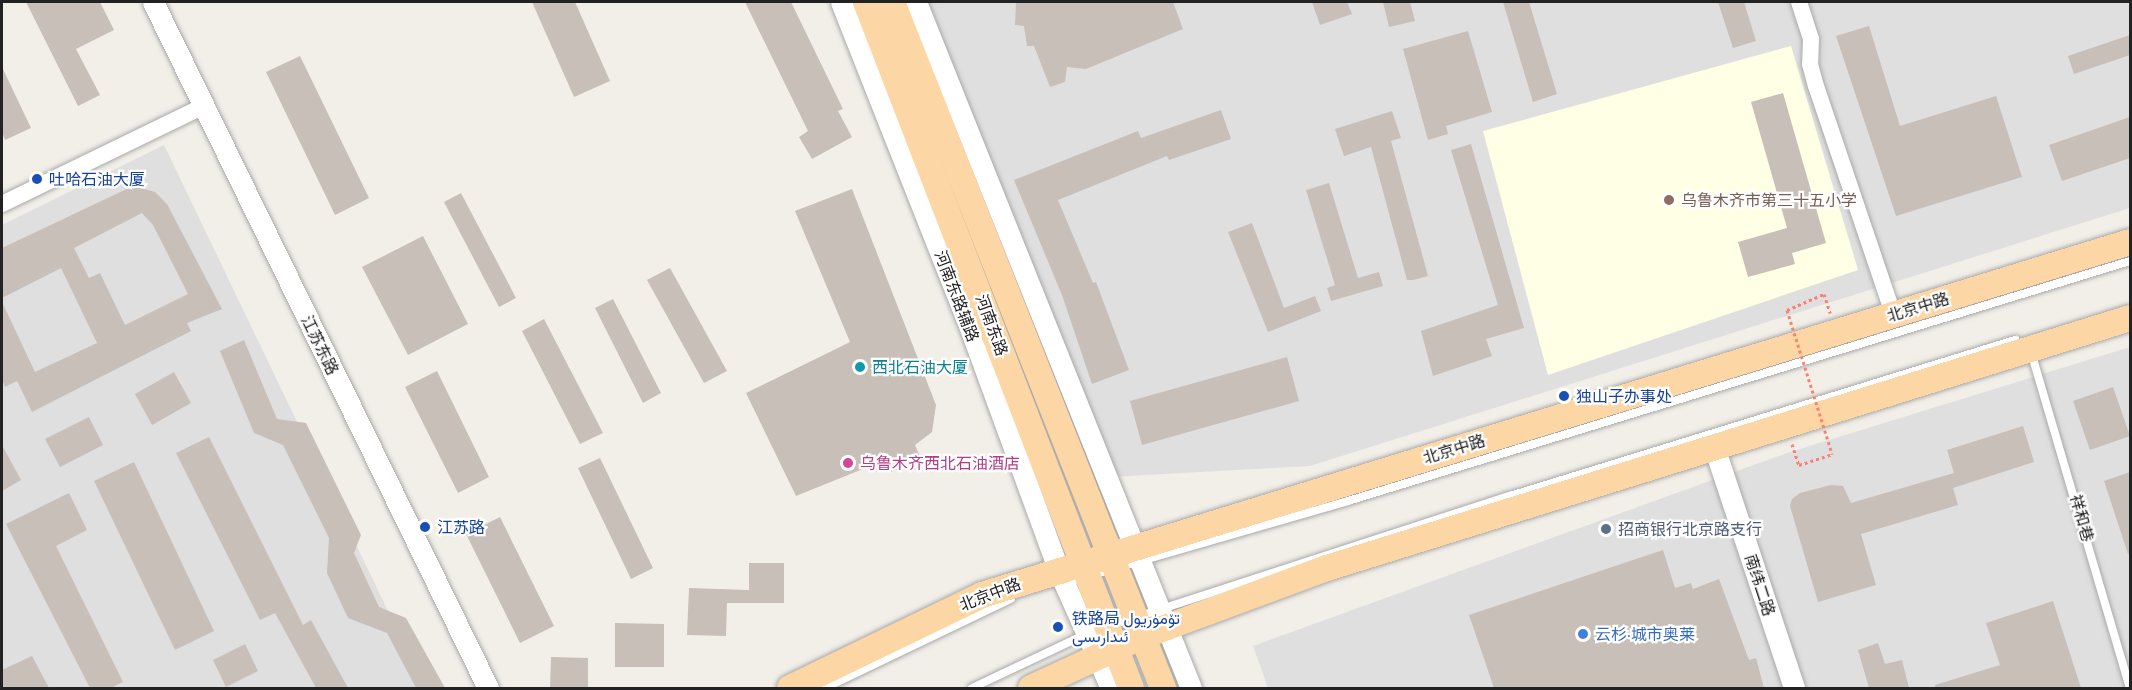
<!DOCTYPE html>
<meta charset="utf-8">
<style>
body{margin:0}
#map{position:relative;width:2132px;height:690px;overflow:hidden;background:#f2efe9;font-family:"Exo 2",Vazirmatn,"Noto Sans SC",sans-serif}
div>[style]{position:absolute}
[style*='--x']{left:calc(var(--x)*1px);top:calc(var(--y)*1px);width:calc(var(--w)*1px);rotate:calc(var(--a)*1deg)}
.residential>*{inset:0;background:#e0dfdf}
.education>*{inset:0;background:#ffffe5}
.building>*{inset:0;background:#c7bfb8}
.path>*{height:3px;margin-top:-1.5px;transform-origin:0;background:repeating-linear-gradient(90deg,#fa8072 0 3px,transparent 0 6px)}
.roads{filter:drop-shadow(0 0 2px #a9a9a9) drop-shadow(0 0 2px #a9a9a9)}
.service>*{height:8px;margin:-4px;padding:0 4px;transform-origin:4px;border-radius:4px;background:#fff}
.minor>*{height:16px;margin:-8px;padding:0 8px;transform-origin:8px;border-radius:8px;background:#fff}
.tertiary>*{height:21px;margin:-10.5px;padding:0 10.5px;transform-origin:10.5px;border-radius:10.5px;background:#fff}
.primary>*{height:26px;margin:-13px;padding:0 13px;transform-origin:13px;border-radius:13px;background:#fcd6a4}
.path-bridge>*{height:3px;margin-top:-1.5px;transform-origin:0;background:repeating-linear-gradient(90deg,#fa8072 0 3px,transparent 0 6px)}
.dots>*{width:16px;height:16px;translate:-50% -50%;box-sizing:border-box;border:3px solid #fff;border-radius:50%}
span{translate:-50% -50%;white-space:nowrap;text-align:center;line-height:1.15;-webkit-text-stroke:4.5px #fff;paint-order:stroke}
.transit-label{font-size:16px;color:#164399}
.left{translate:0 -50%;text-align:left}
.education-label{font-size:16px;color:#785e54}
.street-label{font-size:16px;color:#222}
.culture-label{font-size:16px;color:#0d838f}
.hotel-label{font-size:16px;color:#b23c85}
.service-label{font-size:16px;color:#4e5e75}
.shop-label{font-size:16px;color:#366cbe}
.frame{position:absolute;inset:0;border:3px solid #222;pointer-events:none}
</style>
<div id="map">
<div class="residential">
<div style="clip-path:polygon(917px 2px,2130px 2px,2130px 208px,1310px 466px,1111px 477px)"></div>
<div style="clip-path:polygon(164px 145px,425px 688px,2px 688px,2px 225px)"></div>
<div style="clip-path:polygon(2130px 347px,2130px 688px,1268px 688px,1253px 646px,1790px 452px)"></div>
</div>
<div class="education">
<div style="clip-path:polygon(1791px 46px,1858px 270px,1548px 375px,1483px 131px)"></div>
</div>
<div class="building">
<div style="clip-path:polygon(26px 2px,100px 2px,114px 30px,76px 49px,100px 95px,78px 106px)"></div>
<div style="clip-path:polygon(532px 2px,575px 2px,610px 81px,574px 97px)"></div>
<div style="clip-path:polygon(745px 2px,791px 2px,843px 109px,838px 111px,852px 137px,812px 159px,799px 137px,808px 131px)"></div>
<div style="clip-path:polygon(1016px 2px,1173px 2px,1183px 29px,1086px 69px,1067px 67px,1065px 82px,1050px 87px,1034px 46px,1027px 46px,1024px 26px,1015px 25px)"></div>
<div style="clip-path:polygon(1312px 2px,1347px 2px,1352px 14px,1320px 25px)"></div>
<div style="clip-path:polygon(1383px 2px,1410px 2px,1415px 21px,1389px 27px)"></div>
<div style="clip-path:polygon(1503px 2px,1529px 2px,1557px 94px,1533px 102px)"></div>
<div style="clip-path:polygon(1718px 2px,1744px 2px,1756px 41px,1733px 48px)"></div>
<div style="clip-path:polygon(1869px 26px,1900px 126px,1996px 96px,2022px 177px,1896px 216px,1836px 36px)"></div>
<div style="clip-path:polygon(1468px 31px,1492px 112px,1446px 126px,1448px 134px,1428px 140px,1403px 49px)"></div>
<div style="clip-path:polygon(2130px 35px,2130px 55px,2074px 74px,2068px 56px)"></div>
<div style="clip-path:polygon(300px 56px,369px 198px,335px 215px,266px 72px)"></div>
<div style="clip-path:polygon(2px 67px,31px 128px,5px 140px,2px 132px)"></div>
<div style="clip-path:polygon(1783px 93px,1826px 243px,1792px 253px,1795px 264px,1748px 277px,1738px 242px,1787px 228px,1751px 102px)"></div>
<div style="clip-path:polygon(1221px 110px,1231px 139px,1169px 160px,1167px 156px,1058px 200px,1093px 283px,1096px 282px,1129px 370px,1092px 384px,1062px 295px,1014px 180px,1138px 131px,1141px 138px)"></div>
<div style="clip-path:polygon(1392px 111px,1401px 138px,1391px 141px,1428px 276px,1413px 280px,1407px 280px,1371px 147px,1344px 156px,1335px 129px)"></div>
<div style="clip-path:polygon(2130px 117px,2130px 158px,2062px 181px,2049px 145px)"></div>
<div style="clip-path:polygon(1471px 144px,1524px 328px,1486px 339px,1492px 356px,1433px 376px,1421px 331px,1498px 305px,1451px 150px)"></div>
<div style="clip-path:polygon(1329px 183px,1358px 278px,1379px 272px,1383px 286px,1331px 301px,1327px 288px,1335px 285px,1306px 190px)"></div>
<div style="clip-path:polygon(evenodd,133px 186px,155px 192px,167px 204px,222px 309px,187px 323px,191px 331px,32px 412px,17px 381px,5px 387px,2px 379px,2px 302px,35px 372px,97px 343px,61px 268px,2px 298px,2px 248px,133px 186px,142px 213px,153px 225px,188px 294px,125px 325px,100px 273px,89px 278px,74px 248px,142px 213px)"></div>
<div style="clip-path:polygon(852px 189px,936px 405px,932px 432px,915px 445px,921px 459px,891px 472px,885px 460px,796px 496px,746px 393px,850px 342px,795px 211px)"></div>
<div style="clip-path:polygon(461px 193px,516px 298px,499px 307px,444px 202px)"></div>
<div style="clip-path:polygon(1252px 223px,1284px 308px,1315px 296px,1321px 311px,1268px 332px,1228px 232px)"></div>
<div style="clip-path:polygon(423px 236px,468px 324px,408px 355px,362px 267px)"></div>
<div style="clip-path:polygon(670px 268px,727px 371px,704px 383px,647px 280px)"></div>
<div style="clip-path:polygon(613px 299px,661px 393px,643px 403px,595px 308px)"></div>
<div style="clip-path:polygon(544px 319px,603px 433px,580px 444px,522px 331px)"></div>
<div style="clip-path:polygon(244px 340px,277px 419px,306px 423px,361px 535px,354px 553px,379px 607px,406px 618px,445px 688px,416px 688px,387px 633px,348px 618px,327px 573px,329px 538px,283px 445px,254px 433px,220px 351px)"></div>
<div style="clip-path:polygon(1287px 357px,1299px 401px,1142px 445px,1130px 401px)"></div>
<div style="clip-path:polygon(437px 371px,489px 477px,458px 493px,405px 387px)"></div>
<div style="clip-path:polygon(174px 372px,191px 403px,152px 425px,135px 394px)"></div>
<div style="clip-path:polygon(2113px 387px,2130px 436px,2090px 450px,2073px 401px)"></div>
<div style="clip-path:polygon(89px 417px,103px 445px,60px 467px,45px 439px)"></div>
<div style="clip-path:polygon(2023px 426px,2034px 462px,1953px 488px,1958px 505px,1861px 534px,1876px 585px,1818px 602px,1790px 506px,1792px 499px,1800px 493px,1831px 485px,1843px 486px,1851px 503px,1954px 473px,1947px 450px)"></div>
<div style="clip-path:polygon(209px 437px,303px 625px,311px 620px,348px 688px,316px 688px,275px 613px,260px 620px,176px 453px)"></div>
<div style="clip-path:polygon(2px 445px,21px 480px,2px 491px)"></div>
<div style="clip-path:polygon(600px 458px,653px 568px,631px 579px,578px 468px)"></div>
<div style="clip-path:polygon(134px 462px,214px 631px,175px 650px,94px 481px)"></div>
<div style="clip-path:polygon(2130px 472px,2130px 554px,2128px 554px,2104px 481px)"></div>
<div style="clip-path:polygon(69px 493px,87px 530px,56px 546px,123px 682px,111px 688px,90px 688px,6px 524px)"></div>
<div style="clip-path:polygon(500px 517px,554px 626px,520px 643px,466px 534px)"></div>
<div style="clip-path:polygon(1663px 550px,1675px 588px,1691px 583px,1693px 589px,1719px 579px,1749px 660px,1756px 658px,1764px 688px,1494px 688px,1469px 615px)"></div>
<div style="clip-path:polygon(749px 563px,784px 563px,784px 603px,727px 603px,726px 636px,687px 635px,689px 588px,749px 590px)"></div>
<div style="clip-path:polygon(2053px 601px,2081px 688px,1935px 688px,1935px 685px,2000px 665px,1986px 623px)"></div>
<div style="clip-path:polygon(615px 623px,664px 624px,664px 667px,615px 667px)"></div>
<div style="clip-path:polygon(1878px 643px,1885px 664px,1902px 660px,1909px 688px,1869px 688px,1858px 650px)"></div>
<div style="clip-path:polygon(245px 644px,258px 671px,226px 687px,213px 660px)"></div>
<div style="clip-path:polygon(32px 656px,49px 688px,2px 688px,2px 670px)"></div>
<div style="clip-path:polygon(551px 657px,588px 658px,588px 688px,550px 688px)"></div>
</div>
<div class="path">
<div style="--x:1787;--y:310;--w:40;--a:-23.4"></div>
<div style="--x:1824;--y:294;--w:20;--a:72"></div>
<div style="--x:1792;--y:444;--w:22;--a:72"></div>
<div style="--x:1799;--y:465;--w:35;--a:-18"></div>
</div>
<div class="roads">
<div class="service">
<div style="--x:2031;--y:352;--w:350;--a:73.6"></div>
<div style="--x:1064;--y:583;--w:296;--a:-16.1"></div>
<div style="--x:1348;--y:501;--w:818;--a:-17.06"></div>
<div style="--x:1109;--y:626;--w:422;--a:-18"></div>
<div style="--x:1510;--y:496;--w:529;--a:-17.17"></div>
<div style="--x:825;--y:688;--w:206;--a:-25.6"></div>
<div style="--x:972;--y:688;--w:126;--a:-25.3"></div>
</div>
<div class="minor">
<div style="--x:1799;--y:2;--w:39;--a:72"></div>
<div style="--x:1811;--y:39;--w:25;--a:92"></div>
<div style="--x:1810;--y:64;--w:23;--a:75"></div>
<div style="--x:1816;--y:86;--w:241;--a:71.3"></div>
<div style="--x:2;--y:204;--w:225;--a:-25.9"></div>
</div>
<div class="tertiary">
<div style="--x:153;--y:2;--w:763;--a:63.97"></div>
<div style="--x:841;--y:2;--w:339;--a:68.4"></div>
<div style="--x:966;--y:317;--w:268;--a:69.9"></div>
<div style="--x:1058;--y:569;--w:130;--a:66"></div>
<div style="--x:916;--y:2;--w:739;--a:68.16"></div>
<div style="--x:1714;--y:447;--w:254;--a:71.6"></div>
</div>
<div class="primary">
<div style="--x:866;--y:2;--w:735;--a:68.88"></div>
<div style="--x:892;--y:2;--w:738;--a:68.44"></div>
<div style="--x:790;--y:688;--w:213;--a:-25.8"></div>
<div style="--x:982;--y:595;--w:1201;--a:-17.09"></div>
<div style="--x:1031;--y:688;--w:123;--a:-24.9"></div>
<div style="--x:1143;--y:636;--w:196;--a:-20.3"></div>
<div style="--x:1327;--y:568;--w:841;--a:-17.29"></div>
</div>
</div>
<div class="path-bridge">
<div style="--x:1787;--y:310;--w:151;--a:72.6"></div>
</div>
<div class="dots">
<div style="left:37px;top:179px;background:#1a4fb4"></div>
<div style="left:1669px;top:200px;background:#8d6e63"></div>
<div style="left:860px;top:367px;background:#0f9aa8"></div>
<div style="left:1564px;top:396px;background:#1a4fb4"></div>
<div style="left:848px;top:463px;background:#d1479c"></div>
<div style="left:425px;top:527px;background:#1a4fb4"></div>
<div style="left:1606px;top:529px;background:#5c6f8a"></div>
<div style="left:1058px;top:627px;background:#1a4fb4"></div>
<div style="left:1583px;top:634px;background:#3f7fe0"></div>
</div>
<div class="transit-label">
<span class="left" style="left:49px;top:179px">吐哈石油大厦</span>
<span class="left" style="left:1576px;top:396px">独山子办事处</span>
<span class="left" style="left:437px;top:527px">江苏路</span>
<span class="left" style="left:1072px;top:627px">铁路局 تۆمۈريول<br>ئىدارىسى</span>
</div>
<div class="education-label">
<span class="left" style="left:1681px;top:200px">乌鲁木齐市第三十五小学</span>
</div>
<div class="street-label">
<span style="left:957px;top:296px;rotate:69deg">河南东路辅路</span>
<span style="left:1918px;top:307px;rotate:-17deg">北京中路</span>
<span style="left:992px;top:325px;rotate:70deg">河南东路</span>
<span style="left:320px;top:345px;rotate:64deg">江苏东路</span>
<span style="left:1454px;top:449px;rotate:-17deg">北京中路</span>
<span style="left:2082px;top:518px;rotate:74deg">祥和巷</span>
<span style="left:1760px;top:585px;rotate:72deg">南纬二路</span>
<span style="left:990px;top:594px;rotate:-21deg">北京中路</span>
</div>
<div class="culture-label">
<span class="left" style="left:872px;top:367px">西北石油大厦</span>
</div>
<div class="hotel-label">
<span class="left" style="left:860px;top:463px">乌鲁木齐西北石油酒店</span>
</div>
<div class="service-label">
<span class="left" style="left:1618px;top:529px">招商银行北京路支行</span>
</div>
<div class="shop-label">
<span class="left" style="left:1595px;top:634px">云杉·城市奥莱</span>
</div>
<div class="frame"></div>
</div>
